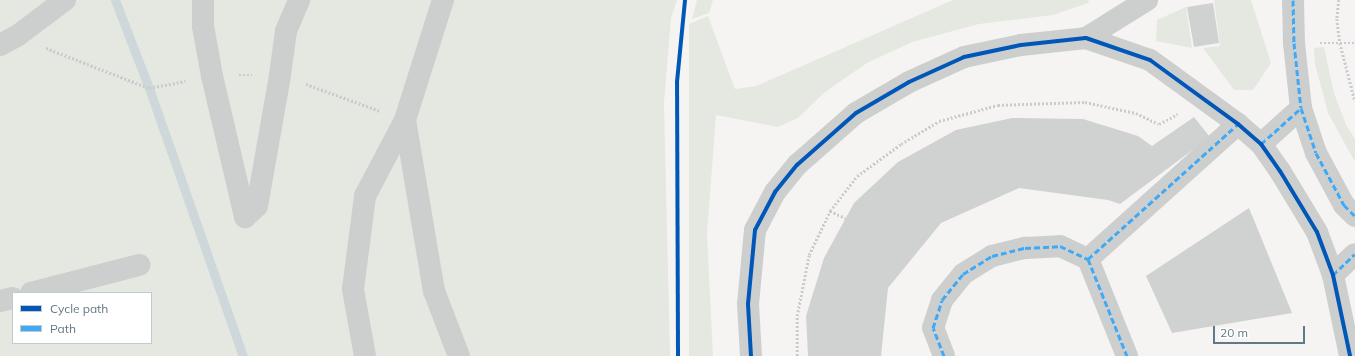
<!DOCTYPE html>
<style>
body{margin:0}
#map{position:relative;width:1355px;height:356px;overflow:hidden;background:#f5f4f2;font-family:Mulish,sans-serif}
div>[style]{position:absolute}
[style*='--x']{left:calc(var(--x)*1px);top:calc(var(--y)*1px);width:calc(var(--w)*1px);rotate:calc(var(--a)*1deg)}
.green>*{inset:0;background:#e4e8e0}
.stream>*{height:9px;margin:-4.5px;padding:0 4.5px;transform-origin:4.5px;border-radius:4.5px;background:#ced7da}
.building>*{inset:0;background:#d0d1d1}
.path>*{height:2.5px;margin-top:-1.25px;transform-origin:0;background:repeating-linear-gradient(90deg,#cacbcc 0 2px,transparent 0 4px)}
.minor>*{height:22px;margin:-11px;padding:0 11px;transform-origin:11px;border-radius:11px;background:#cdcfcf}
.quiet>*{height:3px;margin-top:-1.5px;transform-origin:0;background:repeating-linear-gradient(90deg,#3fa9f5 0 6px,transparent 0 9px)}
.cycleway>*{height:4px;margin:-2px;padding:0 2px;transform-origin:2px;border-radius:2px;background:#0057b8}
span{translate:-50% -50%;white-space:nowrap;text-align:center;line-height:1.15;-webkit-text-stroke:4px #fff;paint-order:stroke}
.legend{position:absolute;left:12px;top:292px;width:140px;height:52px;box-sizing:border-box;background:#fff;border:1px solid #c0c9ce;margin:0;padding:5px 7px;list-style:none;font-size:12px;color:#617885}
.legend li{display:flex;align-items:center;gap:8px;height:20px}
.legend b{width:20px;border:1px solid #c0c9ce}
.scale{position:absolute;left:1213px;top:326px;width:92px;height:18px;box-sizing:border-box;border:2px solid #617885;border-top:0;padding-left:5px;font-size:12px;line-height:14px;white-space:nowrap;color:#617885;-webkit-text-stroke:3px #fff;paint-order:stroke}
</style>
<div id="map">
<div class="green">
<div style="clip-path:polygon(evenodd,0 0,677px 0,671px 18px,664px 103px,670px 356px,0 356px,0 0,13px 293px,151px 293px,151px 343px,13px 343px,13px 293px)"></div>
<div style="clip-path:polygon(697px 0,713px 0,709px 13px,692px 19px)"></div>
<div style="clip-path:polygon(953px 0,1089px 0,1088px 3px,1053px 15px,979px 24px,912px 42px,867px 63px,825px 92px,798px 118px,778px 127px,716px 115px,707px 234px,713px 356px,689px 356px,689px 24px,708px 16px,735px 89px,756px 86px)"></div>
<div style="clip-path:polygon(1214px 0,1251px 0,1271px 63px,1253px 90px,1234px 90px,1203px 48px,1220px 46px)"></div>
<div style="clip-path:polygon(1186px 7px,1192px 48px,1156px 41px,1157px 20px)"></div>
<div style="clip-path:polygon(1324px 47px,1334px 93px,1346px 125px,1355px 139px,1355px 162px,1328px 113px,1315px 64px,1314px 48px)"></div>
</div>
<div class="stream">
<div style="--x:115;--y:0;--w:94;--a:68.9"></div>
<div style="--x:149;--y:88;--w:284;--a:70.7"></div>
</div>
<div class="building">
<div style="clip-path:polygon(1213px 3px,1219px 43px,1194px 47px,1187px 7px)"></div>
<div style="clip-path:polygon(1194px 117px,1210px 137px,1120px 204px,1108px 200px,1019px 188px,941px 223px,888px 288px,881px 356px,808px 356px,806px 316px,824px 258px,854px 203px,898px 162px,956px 130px,1012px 118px,1083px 119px,1138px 136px,1152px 146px)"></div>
<div style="clip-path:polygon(1249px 208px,1292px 313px,1172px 333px,1146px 276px)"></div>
</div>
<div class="path">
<div style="--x:1339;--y:0;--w:19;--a:96"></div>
<div style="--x:1337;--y:19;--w:24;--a:83"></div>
<div style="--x:1340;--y:43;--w:60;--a:75.5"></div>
<div style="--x:1320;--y:43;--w:35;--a:0"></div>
<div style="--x:46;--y:48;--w:110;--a:21.2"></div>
<div style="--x:149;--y:88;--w:37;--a:-11"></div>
<div style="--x:239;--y:75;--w:13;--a:0"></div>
<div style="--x:306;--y:84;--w:79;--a:20"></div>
<div style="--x:830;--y:211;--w:17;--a:24"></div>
<div style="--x:797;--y:356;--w:40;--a:-90"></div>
<div style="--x:797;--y:316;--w:62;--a:-78.9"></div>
<div style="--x:809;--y:255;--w:49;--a:-64.5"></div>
<div style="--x:830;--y:211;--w:44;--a:-52.4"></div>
<div style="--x:857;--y:176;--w:54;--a:-36"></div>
<div style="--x:901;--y:144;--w:44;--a:-31.2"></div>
<div style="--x:939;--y:121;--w:61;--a:-15.2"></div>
<div style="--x:998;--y:105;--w:87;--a:-2"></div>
<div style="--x:1085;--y:102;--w:52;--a:12.2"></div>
<div style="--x:1136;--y:113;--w:25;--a:26"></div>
<div style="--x:1159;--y:124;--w:21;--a:-28"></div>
</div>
<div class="minor">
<div style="--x:203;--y:0;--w:26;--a:90"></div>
<div style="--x:203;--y:26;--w:51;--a:79.8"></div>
<div style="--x:212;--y:76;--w:145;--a:76.8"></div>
<div style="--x:245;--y:217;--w:16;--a:-43"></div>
<div style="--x:257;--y:206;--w:133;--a:-80"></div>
<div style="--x:280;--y:75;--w:44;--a:-82.2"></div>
<div style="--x:286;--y:31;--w:34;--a:-67"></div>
<div style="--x:443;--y:0;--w:126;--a:107.6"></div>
<div style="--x:405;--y:120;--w:173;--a:80.4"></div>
<div style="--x:434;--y:291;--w:70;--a:69"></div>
<div style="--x:1293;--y:0;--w:43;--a:88.7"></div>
<div style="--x:1294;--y:43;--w:65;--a:83.9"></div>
<div style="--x:1301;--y:108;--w:47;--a:71.6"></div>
<div style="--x:1316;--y:153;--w:59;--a:61.7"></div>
<div style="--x:1344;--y:205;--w:16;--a:45"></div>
<div style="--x:1086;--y:38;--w:72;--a:-31.9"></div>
<div style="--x:0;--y:45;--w:19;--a:-28"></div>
<div style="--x:17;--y:36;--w:60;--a:-36.9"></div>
<div style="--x:1261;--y:144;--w:54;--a:-42"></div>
<div style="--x:1088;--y:259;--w:202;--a:-42"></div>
<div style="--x:1333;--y:275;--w:30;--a:-44"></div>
<div style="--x:31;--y:293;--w:112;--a:-14.5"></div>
<div style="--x:0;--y:301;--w:13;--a:-13"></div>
<div style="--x:365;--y:356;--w:68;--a:-100.2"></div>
<div style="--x:353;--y:289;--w:94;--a:-82.6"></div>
<div style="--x:365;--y:196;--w:86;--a:-62.2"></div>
<div style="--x:751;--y:356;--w:52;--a:-93.3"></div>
<div style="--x:748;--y:304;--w:74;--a:-84.6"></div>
<div style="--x:755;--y:230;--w:43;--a:-62.2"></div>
<div style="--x:775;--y:192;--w:35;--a:-51"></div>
<div style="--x:797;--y:165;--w:79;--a:-41.4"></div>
<div style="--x:856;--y:113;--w:61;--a:-30.3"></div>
<div style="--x:909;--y:82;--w:60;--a:-24.4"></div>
<div style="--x:964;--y:57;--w:58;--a:-11.9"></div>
<div style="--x:1021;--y:45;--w:65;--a:-6.1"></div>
<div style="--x:1086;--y:38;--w:68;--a:19"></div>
<div style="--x:1150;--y:60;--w:109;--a:36"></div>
<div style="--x:1238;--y:124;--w:30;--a:41"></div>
<div style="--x:1261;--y:144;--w:33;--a:55"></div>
<div style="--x:1280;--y:171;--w:71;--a:58.8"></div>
<div style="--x:1317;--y:232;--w:46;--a:69.6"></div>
<div style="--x:1333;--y:275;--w:83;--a:78.1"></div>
<div style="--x:944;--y:356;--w:30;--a:-111"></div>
<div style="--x:933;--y:328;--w:29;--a:-72"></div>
<div style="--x:942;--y:300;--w:33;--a:-51"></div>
<div style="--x:963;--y:274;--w:34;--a:-32"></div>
<div style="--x:992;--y:256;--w:34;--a:-14"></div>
<div style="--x:1025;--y:248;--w:35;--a:-3"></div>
<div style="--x:1060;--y:246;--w:31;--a:25"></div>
<div style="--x:1088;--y:259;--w:105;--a:68.1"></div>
</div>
<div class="quiet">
<div style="--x:1293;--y:0;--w:43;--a:88.7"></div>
<div style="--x:1294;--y:43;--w:65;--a:83.9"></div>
<div style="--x:1301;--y:108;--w:47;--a:71.6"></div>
<div style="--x:1316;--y:153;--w:59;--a:61.7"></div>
<div style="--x:1344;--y:205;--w:16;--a:45"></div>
<div style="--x:1261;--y:144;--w:54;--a:-42"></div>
<div style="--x:1088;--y:259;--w:202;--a:-42"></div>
<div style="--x:1333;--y:275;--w:30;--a:-44"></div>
<div style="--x:944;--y:356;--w:30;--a:-111"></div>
<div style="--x:933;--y:328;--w:29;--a:-72"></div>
<div style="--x:942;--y:300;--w:33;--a:-51"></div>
<div style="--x:963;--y:274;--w:34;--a:-32"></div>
<div style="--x:992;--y:256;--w:34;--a:-14"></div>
<div style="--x:1025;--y:248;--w:35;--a:-3"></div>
<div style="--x:1060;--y:246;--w:31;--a:25"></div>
<div style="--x:1088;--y:259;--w:105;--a:68.1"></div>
</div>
<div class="cycleway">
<div style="--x:678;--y:356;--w:274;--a:-90.2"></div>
<div style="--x:677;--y:82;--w:82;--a:-84.4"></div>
<div style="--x:751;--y:356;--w:52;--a:-93.3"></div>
<div style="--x:748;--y:304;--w:74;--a:-84.6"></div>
<div style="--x:755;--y:230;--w:43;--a:-62.2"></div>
<div style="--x:775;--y:192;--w:35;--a:-51"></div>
<div style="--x:797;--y:165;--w:79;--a:-41.4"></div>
<div style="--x:856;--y:113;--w:61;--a:-30.3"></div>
<div style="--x:909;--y:82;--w:60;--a:-24.4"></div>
<div style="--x:964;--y:57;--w:58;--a:-11.9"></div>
<div style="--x:1021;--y:45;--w:65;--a:-6.1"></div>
<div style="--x:1086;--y:38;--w:68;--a:19"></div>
<div style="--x:1150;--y:60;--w:109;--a:36"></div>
<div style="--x:1238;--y:124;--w:30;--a:41"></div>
<div style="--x:1261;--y:144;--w:33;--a:55"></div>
<div style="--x:1280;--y:171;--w:71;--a:58.8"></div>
<div style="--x:1317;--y:232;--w:46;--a:69.6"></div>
<div style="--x:1333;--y:275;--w:83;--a:78.1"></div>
</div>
<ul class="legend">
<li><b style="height:5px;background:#0057b8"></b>Cycle path</li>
<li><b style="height:5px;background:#3fa9f5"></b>Path</li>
</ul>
<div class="scale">20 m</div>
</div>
